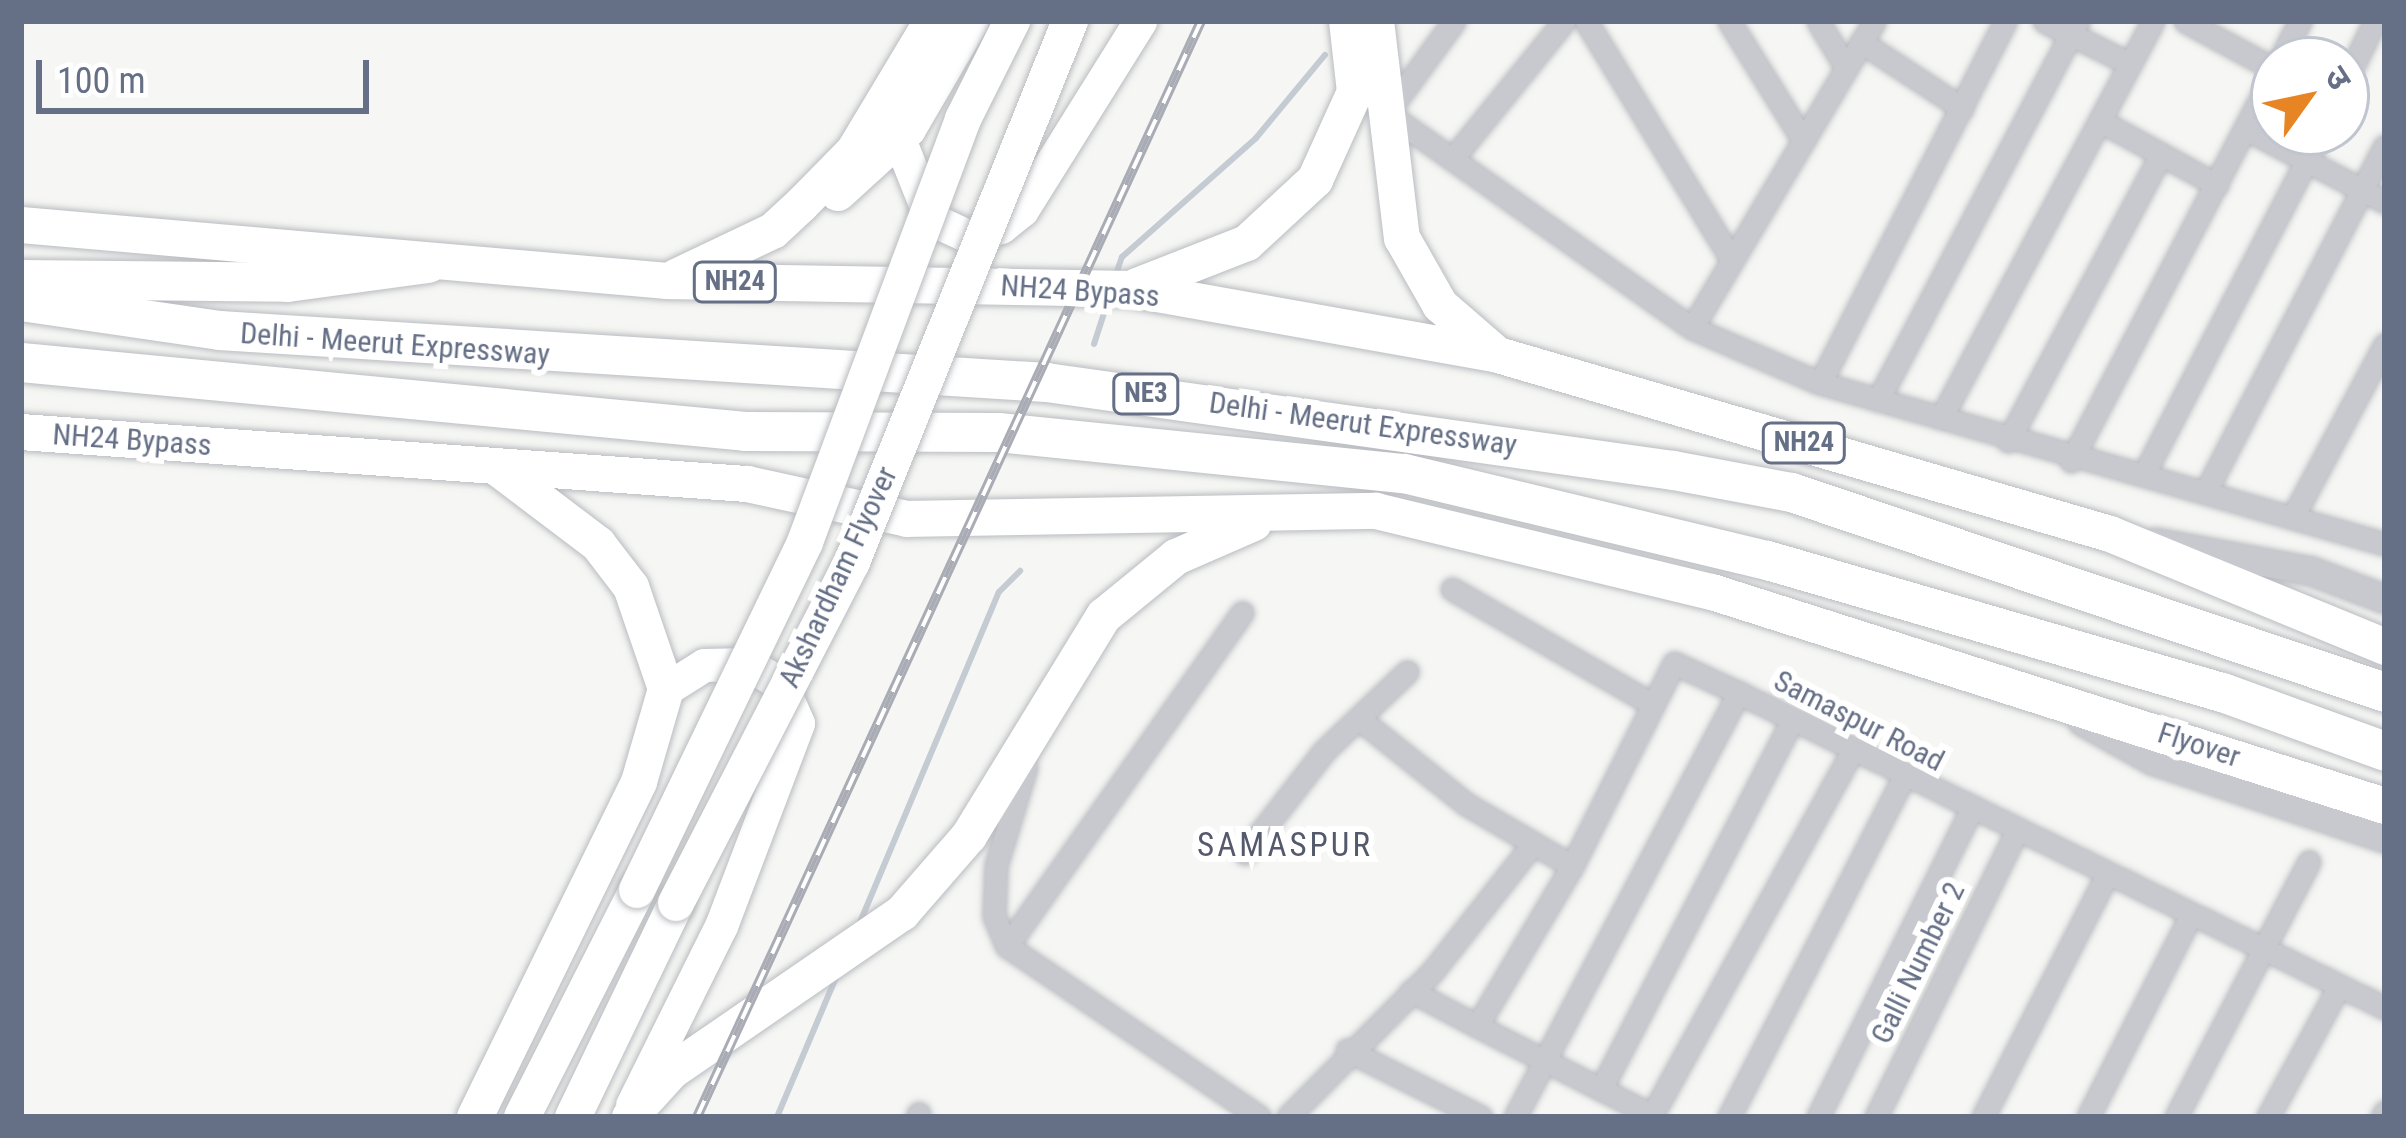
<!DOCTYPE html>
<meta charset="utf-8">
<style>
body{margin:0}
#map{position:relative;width:2406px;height:1138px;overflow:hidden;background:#f6f7f4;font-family:"Roboto Condensed","Noto Sans Devanagari",sans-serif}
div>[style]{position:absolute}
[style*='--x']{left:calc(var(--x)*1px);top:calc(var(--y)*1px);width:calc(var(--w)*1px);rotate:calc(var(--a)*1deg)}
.stream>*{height:6px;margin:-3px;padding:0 3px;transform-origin:3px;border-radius:3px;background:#c5cbd2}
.roads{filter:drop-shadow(0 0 3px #babcc1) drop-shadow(0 0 3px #babcc1)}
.minor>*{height:21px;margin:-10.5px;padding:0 10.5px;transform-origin:10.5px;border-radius:10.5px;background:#c7c9ce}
.tertiary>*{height:27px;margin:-13.5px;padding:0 13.5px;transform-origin:13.5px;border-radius:13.5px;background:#c7c9ce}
.primary>*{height:33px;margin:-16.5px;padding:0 16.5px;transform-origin:16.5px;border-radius:16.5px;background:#fff}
.trunk>*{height:36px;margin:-18px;padding:0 18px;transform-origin:18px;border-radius:18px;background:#fff}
.motorway>*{height:39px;margin:-19.5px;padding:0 19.5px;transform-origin:19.5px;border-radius:19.5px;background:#fff}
.rail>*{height:10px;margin-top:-5px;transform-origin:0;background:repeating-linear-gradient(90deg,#fff 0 18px,#a9acb4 0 36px);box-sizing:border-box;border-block:3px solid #a9acb4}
.bridges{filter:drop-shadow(0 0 3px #b9bbbf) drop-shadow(0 0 3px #b9bbbf)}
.trunk-bridge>*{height:36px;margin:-18px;padding:0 18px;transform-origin:18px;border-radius:18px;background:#fff}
span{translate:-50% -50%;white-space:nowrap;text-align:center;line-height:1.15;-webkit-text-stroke:12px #fff;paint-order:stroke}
.shield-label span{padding:3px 9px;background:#fff;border:3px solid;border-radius:9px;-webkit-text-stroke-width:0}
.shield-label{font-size:27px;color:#656f86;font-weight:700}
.street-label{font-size:30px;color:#656f86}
.neighbourhood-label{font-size:33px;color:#545a6b;letter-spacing:3px}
.frame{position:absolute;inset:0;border:24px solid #656f86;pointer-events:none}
.north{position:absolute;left:2250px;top:36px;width:120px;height:120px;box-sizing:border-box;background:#fff;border:3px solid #c1c5cf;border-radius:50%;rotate:57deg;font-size:33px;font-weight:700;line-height:48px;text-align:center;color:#656f86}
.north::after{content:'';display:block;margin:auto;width:42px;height:54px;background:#e78524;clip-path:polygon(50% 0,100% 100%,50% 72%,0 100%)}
.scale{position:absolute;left:36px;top:60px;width:333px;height:54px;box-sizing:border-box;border:6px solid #656f86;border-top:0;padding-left:15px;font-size:36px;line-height:42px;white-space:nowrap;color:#656f86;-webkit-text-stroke:9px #fff;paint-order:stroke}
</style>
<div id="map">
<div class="stream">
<div style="--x:1115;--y:277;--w:21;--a:-71"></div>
<div style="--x:1122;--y:257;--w:179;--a:-41.6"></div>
<div style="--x:1256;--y:138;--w:108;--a:-50.3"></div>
<div style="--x:1094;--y:344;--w:45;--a:-72"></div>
<div style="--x:858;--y:927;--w:363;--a:-67.2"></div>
<div style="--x:999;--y:592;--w:30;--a:-45"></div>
<div style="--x:777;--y:1117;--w:152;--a:-67.1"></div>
</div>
<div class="roads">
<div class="minor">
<div style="--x:1454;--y:21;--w:114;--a:126.1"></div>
<div style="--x:1387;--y:113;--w:373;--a:35.2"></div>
<div style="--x:1692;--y:328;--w:139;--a:23.3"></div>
<div style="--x:1820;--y:383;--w:587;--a:15.91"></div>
<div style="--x:1586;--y:21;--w:276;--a:58.6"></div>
<div style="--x:1729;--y:21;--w:140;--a:58.1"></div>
<div style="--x:1818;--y:21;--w:52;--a:59"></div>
<div style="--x:2044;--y:21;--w:96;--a:26.6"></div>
<div style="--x:2185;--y:21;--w:101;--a:28.3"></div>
<div style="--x:1861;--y:42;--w:121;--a:33.2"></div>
<div style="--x:2280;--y:60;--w:44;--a:-62.9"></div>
<div style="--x:2346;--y:80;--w:66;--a:-63.8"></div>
<div style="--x:2102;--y:122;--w:131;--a:28.7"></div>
<div style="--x:2248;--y:130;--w:155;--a:27.7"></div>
<div style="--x:1454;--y:157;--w:175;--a:-51"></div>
<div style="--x:1692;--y:328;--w:357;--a:-59.3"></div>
<div style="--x:1820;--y:383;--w:407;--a:-62.9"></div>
<div style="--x:1878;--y:400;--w:429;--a:-62.2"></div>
<div style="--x:1941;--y:418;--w:450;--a:-61.9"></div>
<div style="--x:2008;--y:441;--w:325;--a:-61.9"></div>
<div style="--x:2071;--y:461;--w:438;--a:-62.4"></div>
<div style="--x:2145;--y:472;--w:383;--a:-62.6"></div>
<div style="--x:2207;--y:489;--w:386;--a:-62.6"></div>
<div style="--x:2296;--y:511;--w:189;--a:-61.9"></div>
<div style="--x:1452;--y:589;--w:231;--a:29.9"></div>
<div style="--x:1362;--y:721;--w:133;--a:38.6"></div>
<div style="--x:1466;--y:804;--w:123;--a:30.3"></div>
<div style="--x:1572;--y:866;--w:227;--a:-63.3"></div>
<div style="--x:1674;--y:663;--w:72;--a:24.8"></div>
<div style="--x:1026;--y:767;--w:103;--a:106.9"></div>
<div style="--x:996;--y:866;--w:50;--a:92.3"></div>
<div style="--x:994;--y:916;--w:33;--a:67"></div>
<div style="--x:1007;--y:946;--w:305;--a:34.1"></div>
<div style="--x:1245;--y:853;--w:129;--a:-52.2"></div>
<div style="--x:1324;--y:751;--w:115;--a:-43.6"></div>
<div style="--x:1007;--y:946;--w:408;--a:-54.8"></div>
<div style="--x:1411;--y:991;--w:75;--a:27.9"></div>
<div style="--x:1477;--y:1026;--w:186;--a:-59.3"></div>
<div style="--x:1477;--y:1026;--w:196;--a:27"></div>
<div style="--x:1347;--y:1050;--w:150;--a:26.6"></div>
<div style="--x:1601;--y:1089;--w:416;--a:-62.6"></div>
<div style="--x:917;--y:1117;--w:4;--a:-63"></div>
<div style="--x:1288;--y:1117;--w:204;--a:-45.2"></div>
<div style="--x:1432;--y:972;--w:160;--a:-51.8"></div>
<div style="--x:1515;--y:1117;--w:480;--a:-62.2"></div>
<div style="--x:1739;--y:693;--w:719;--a:25.99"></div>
<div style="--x:1651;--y:1117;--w:418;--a:-61.2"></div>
<div style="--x:1729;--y:1117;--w:381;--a:-62.8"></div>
<div style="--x:1818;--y:1117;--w:341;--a:-63.5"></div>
<div style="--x:1876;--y:1117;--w:314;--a:-63.8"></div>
<div style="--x:1983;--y:1117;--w:272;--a:-62.9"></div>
<div style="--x:2088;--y:1117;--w:227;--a:-63"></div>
<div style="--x:2176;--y:1117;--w:288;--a:-62.5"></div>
<div style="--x:2268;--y:1117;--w:149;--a:-61.5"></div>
<div style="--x:2382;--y:1117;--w:6;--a:-59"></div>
</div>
<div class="tertiary">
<div style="--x:2155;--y:542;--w:159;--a:10.5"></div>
<div style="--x:2311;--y:571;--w:79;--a:20.7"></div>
<div style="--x:2082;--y:721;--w:80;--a:29.1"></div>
<div style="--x:2152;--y:760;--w:246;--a:18.5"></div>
</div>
<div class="primary">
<div style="--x:899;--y:139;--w:86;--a:68.2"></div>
<div style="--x:931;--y:219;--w:40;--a:25"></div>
<div style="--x:967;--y:236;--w:35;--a:-15"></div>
<div style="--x:1001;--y:227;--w:27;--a:-39"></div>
<div style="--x:1022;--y:210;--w:223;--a:-58"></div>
<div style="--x:632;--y:1105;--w:200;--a:-63.6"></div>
<div style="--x:721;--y:926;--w:217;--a:-69.2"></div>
<div style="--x:798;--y:723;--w:43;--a:-113.6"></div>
<div style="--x:781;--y:684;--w:39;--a:-149"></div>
<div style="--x:748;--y:664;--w:44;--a:178.7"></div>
<div style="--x:704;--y:665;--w:45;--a:147.7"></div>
</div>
<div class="trunk">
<div style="--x:1376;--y:21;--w:219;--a:83.2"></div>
<div style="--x:1402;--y:238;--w:77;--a:60.4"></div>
<div style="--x:1440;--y:305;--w:70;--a:41"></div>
<div style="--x:838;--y:193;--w:95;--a:-42.4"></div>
<div style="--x:908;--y:129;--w:125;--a:-59.7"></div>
<div style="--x:21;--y:225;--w:649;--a:4.95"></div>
<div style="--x:668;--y:281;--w:461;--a:1"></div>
<div style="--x:1129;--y:289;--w:375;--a:10.1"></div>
<div style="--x:1498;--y:355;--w:638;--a:16.3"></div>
<div style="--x:2110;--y:534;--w:297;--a:22.3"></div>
<div style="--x:676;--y:277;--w:107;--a:-25.4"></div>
<div style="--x:773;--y:231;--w:38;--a:-43"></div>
<div style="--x:801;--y:205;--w:76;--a:-45.5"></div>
<div style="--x:854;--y:151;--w:152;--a:-59"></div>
<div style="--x:1137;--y:286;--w:118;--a:-21.4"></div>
<div style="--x:1247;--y:243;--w:93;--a:-42.8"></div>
<div style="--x:1315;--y:180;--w:97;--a:-65.6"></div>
<div style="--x:1355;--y:92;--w:71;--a:-96.4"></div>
<div style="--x:21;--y:432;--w:728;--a:4.1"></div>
<div style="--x:747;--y:484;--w:164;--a:12.3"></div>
<div style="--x:907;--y:519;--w:469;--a:-1"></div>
<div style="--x:1376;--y:511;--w:346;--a:13.6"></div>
<div style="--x:1712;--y:592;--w:706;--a:17.64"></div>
<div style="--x:475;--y:1117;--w:373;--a:-63.9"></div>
<div style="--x:639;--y:782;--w:97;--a:-73.8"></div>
<div style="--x:666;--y:689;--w:108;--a:-108.9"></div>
<div style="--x:631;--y:587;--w:54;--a:-127.5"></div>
<div style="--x:598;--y:544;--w:123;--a:-142.9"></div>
<div style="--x:522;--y:1117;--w:254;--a:-63.1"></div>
<div style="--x:573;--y:1117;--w:237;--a:-64.3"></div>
<div style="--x:630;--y:1117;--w:62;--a:-47.6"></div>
<div style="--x:672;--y:1071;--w:279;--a:-34.5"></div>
<div style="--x:902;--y:913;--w:102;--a:-49"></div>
<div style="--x:969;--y:836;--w:258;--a:-58.5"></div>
<div style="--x:1104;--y:616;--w:93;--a:-39.3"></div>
<div style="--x:1176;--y:557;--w:85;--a:-23.6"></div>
</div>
<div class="motorway">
<div style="--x:21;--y:279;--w:266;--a:0.6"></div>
<div style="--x:287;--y:282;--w:142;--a:-7.7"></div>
<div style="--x:21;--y:301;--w:200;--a:8.3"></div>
<div style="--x:219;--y:330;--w:829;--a:3.6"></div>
<div style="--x:1046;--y:382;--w:633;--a:7.99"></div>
<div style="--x:1673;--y:470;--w:120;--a:10.6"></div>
<div style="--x:1791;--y:492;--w:627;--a:18.61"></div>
<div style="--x:21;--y:362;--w:727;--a:5.44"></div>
<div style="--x:745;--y:431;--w:253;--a:0.2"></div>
<div style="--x:998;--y:432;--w:408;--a:5.8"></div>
<div style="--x:1404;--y:473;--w:373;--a:13.5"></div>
<div style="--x:1767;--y:560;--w:474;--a:16.2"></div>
<div style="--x:2222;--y:692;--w:173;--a:19.9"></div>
</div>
</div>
<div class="rail">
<div style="--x:697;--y:1117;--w:1206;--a:-65.3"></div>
</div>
<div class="bridges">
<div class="trunk-bridge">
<div style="--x:637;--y:890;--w:386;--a:-64.2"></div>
<div style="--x:805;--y:542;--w:452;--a:-69.5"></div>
<div style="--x:963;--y:119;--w:110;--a:-63.4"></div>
<div style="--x:676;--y:903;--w:384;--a:-62.7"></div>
<div style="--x:852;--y:562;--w:583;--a:-68.05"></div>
</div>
</div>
<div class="shield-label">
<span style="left:735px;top:282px">NH24</span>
<span style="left:1146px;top:394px">NE3</span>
<span style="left:1804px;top:443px">NH24</span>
</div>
<div class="street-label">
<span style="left:1080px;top:291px;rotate:4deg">NH24 Bypass</span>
<span style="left:395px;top:344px;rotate:4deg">Delhi - Meerut Expressway</span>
<span style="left:1363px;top:424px;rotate:8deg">Delhi - Meerut Expressway</span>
<span style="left:132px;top:440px;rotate:4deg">NH24 Bypass</span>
<span style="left:838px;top:577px;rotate:-65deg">Akshardham Flyover</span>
<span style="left:1859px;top:721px;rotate:27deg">Samaspur Road</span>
<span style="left:2199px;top:745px;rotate:18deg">Flyover</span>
<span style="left:1918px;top:963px;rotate:-64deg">Galli Number 2</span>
</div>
<div class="neighbourhood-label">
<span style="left:1285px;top:845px">SAMASPUR</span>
</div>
<div class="frame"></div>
<div class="north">उ</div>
<div class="scale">100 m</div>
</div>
